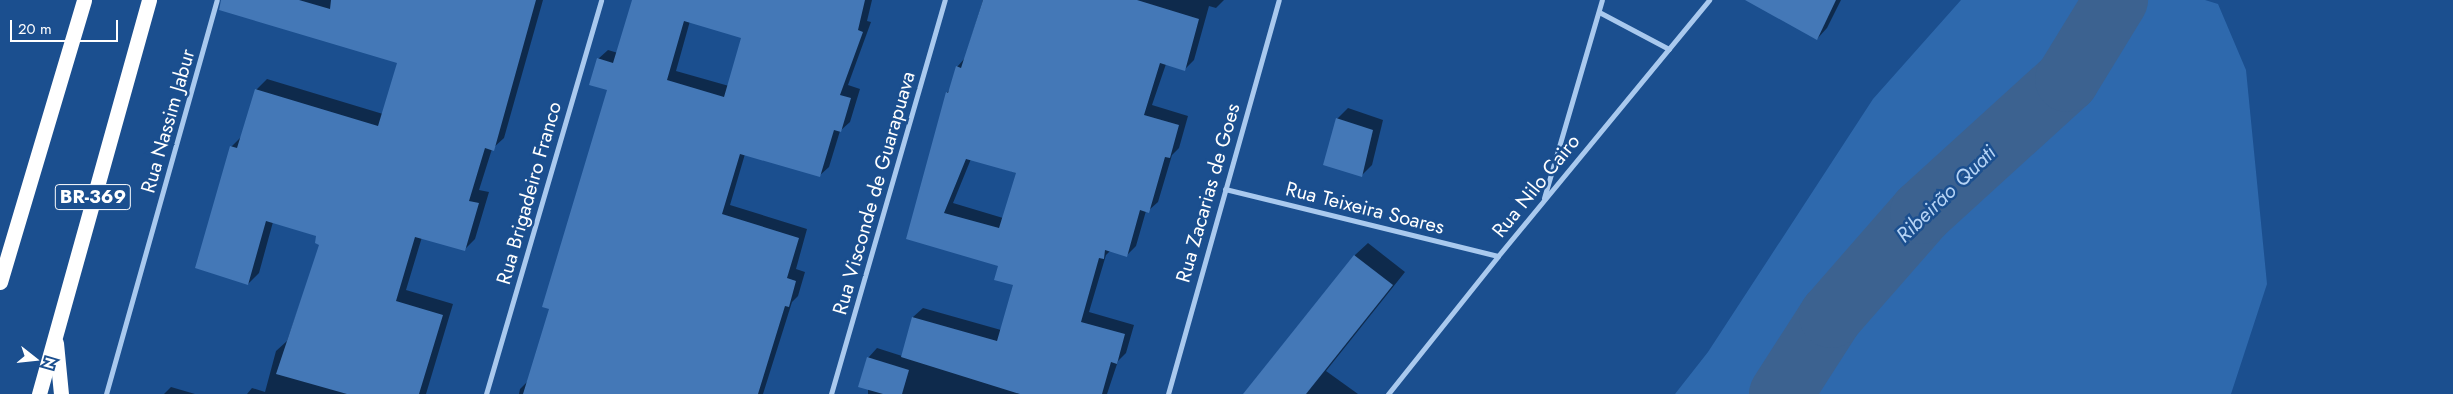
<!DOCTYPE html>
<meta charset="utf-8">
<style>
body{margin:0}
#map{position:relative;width:2453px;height:394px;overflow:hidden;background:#1b4f8f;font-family:Jost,sans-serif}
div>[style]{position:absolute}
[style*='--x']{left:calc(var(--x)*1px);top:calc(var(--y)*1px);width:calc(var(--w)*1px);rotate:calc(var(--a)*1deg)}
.green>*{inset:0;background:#2e69ad}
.shadow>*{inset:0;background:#0007}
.river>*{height:64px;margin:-32px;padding:0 32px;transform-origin:32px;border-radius:32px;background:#3c6290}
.building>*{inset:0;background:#4478b7}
.street>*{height:5px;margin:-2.5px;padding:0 2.5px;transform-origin:2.5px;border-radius:2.5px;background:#a9c9ee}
.highway>*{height:15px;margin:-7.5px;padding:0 7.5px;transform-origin:7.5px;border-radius:7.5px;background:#fff}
span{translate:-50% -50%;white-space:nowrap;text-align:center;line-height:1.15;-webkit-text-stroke:5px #1b4f8f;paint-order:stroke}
.shield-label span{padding:1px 4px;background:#1b4f8f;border:1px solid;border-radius:4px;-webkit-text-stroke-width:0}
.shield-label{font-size:19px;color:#fff;font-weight:700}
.street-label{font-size:20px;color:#fff}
.water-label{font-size:21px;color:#b5d3f5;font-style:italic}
.north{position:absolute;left:10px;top:334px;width:50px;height:50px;-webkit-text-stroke:4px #1b4f8f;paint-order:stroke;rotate:106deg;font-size:14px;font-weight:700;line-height:20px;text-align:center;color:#fff}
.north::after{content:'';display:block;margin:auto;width:18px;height:22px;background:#fff;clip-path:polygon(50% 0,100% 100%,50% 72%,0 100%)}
.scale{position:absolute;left:10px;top:20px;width:108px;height:22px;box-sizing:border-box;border:2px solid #fff;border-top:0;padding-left:6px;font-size:15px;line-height:18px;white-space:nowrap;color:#fff;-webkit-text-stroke:4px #1b4f8f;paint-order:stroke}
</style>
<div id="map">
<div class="green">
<div style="clip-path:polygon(1961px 0,2205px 0,2218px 4px,2246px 70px,2267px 284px,2231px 394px,1675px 394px,1708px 352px,1873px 99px)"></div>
</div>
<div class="shadow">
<div style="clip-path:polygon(261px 0,543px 0,504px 138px,492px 149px,479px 190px,489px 192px,475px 239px,464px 250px,422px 237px,406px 290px,453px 304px,426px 394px,247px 394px,252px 388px,265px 392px,276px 351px,287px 341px,321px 244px,318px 236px,273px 222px,259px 273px,248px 284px,231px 147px,242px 136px,256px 90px,267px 79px,383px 114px,399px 62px)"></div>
<div style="clip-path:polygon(evenodd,634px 0,872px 0,867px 21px,871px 22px,848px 85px,860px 89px,850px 122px,840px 131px,829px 167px,819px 176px,745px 154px,730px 205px,807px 229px,796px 269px,805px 272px,798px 296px,792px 302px,763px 394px,519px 394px,520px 389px,529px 380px,551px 308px,609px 89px,598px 59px,608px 50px,618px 53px,634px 0,690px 21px,743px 37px,729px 86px,676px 71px,690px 21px)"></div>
<div style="clip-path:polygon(evenodd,983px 0,1224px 0,1216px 8px,1209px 6px,1194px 60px,1185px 69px,1166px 64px,1152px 105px,1188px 116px,1179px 148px,1172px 155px,1158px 202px,1148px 211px,1146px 211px,1136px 246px,1127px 255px,1111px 250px,1106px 255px,1089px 312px,1134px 325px,1126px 353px,1118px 361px,1107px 394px,868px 394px,868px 358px,877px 348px,902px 356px,913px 317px,923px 308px,1001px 330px,1015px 285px,1000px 265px,907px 238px,947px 93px,950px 89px,957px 67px,965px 58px,983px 0,971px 159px,1017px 173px,1003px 218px,953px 203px,971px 159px)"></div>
<div style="clip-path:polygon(1786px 0,1841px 0,1827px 28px,1817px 39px)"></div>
<div style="clip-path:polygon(1348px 108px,1383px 120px,1372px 165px,1362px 175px,1337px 119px)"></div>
<div style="clip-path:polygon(1368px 243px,1405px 272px,1326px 371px,1358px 394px,1245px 394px,1355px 255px)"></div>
<div style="clip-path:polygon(171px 387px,195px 394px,164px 394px)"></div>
</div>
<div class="river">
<div style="--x:1781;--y:394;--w:93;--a:-57.3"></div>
<div style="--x:1831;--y:316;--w:138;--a:-48.8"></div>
<div style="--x:1922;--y:212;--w:196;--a:-42.3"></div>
<div style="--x:2067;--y:80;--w:94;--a:-58.5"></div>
</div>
<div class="building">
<div style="clip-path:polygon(221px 0,299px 0,330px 9px,331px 0,536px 0,494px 151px,485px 148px,469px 201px,479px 203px,465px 251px,415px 237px,396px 301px,443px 315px,419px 394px,347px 394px,276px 374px,319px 245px,315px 243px,316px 236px,266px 221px,248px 285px,195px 268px,230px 146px,237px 148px,255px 89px,378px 126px,397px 63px,219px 10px)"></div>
<div style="clip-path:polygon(evenodd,632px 0,865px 0,858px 30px,863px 32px,840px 95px,851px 98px,841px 132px,834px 130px,820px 177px,740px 154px,722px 214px,799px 238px,787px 278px,796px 281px,789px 307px,785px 306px,758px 394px,523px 394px,549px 309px,542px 307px,607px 90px,589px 85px,597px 58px,613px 63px,632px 0,684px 21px,741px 38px,724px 97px,667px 80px,684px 21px)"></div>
<div style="clip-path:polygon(evenodd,983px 0,1137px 0,1199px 19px,1185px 71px,1160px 63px,1144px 115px,1179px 125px,1170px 158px,1165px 157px,1149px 213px,1140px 210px,1127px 257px,1105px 250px,1104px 259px,1099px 258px,1081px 322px,1125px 334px,1117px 364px,1111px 362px,1102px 394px,1020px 394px,901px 357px,912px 317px,997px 341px,1013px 285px,994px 280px,998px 266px,906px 239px,946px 92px,948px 93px,956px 66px,961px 68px,983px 0,966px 159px,1016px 173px,999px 228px,944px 213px,966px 159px)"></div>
<div style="clip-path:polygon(1745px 0,1836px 0,1817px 40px)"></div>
<div style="clip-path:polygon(1336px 118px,1373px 130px,1362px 177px,1323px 165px)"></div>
<div style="clip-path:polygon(1354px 255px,1393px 285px,1306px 394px,1243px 394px)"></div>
<div style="clip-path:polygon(867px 357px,909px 370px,902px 394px,883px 394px,858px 387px)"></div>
</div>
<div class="street">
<div style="--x:1599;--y:12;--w:79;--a:27.9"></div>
<div style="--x:1225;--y:189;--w:281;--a:13.8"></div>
<div style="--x:1544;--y:198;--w:206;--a:-73.7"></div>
<div style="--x:106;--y:394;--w:409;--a:-74.3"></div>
<div style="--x:486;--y:394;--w:410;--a:-73.7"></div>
<div style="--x:831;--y:394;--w:410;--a:-73.9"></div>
<div style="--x:1168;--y:394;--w:409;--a:-74.3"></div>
<div style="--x:1388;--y:394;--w:176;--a:-51.4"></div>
<div style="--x:1498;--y:256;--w:332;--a:-50.5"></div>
</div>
<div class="highway">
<div style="--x:0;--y:282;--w:294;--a:-73.4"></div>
<div style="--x:56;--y:343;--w:51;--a:84.4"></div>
<div style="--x:39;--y:394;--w:409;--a:-74.4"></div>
</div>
<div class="shield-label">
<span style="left:93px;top:197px">BR-369</span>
</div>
<div class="street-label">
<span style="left:168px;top:121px;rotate:-74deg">Rua Nassim Jabur</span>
<span style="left:1536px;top:186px;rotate:-51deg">Rua Nilo Cairo</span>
<span style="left:529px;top:193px;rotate:-74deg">Rua Brigadeiro Franco</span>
<span style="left:874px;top:193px;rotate:-74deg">Rua Visconde de Guarapuava</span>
<span style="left:1208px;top:193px;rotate:-74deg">Rua Zacarias de Goes</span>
<span style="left:1365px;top:208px;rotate:14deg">Rua Teixeira Soares</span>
</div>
<div class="water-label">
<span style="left:1946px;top:194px;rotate:-44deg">Ribeirão Quati</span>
</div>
<div class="north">N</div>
<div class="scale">20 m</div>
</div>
